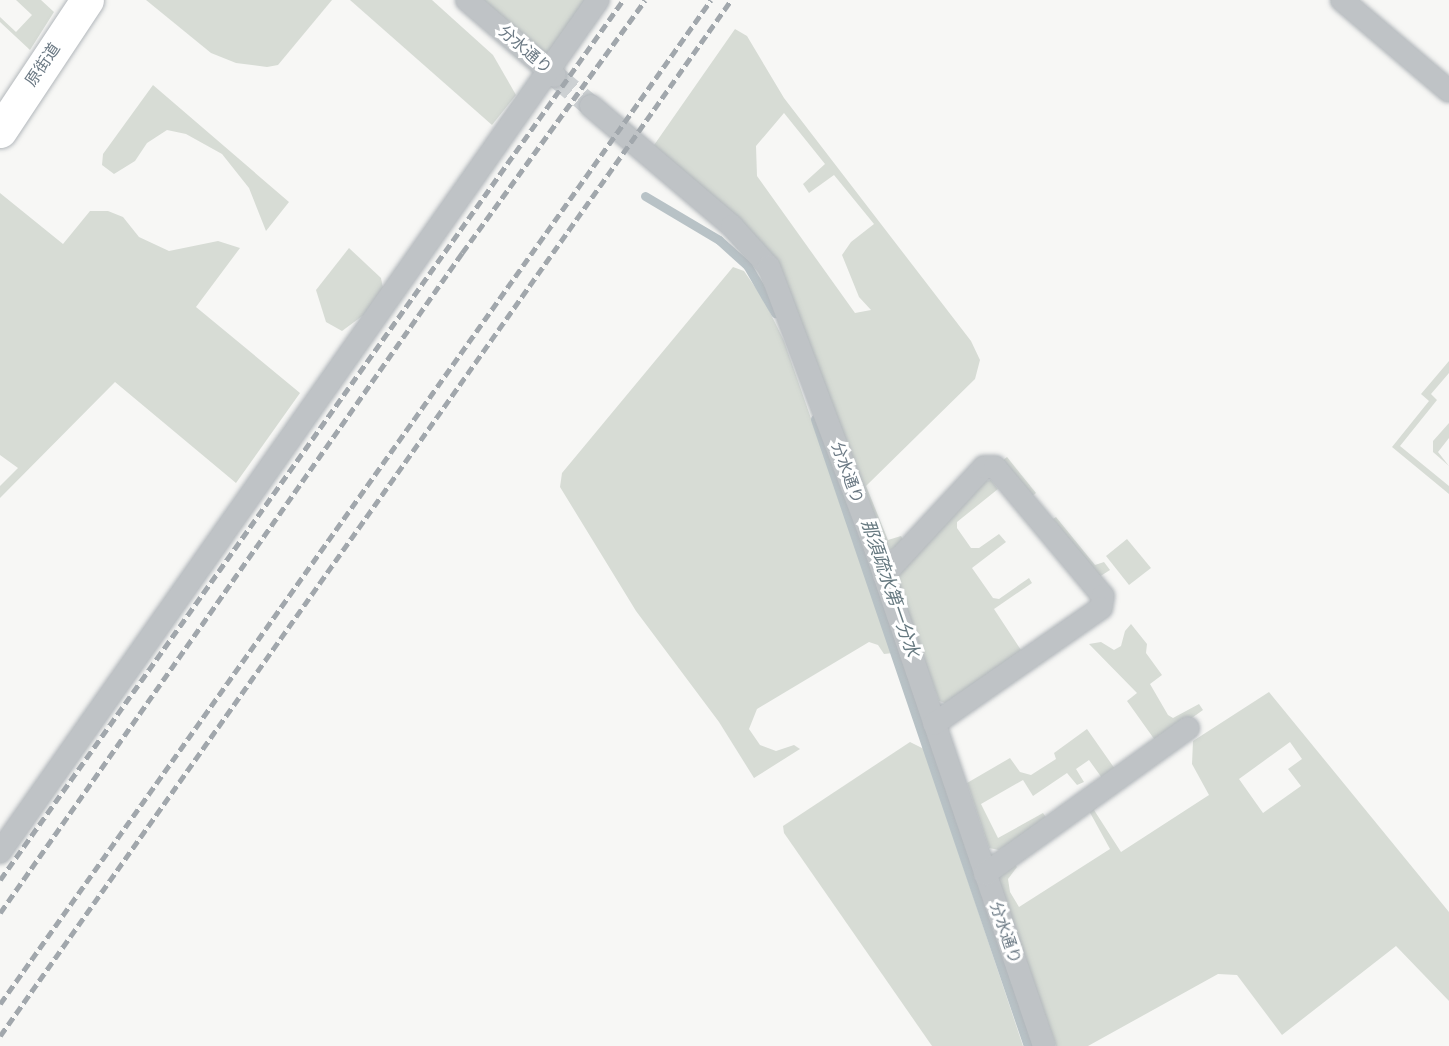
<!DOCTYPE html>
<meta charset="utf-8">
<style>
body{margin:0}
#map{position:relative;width:1449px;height:1046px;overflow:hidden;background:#f7f7f5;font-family:Signika,"Noto Sans JP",sans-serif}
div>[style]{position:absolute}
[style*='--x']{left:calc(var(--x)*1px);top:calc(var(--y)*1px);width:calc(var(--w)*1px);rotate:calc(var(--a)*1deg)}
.green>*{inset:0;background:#d7dcd5}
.stream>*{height:9px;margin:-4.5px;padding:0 4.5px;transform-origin:4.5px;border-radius:4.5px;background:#b8c2c6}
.street-tunnel>*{height:22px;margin-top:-11px;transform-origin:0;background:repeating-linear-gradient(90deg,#cdd1d3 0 22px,transparent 0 33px)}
.roads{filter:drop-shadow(0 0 2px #b2b7bb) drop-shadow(0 0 2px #b2b7bb)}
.street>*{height:22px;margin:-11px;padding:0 11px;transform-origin:11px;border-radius:11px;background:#bfc3c6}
.secondary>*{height:33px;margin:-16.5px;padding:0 16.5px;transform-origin:16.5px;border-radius:16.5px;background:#fff}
.rail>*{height:4.5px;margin-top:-2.25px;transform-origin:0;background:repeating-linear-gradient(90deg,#a1a7ac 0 9px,transparent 0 13.5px)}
span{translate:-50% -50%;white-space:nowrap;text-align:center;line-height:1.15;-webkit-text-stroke:6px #fff;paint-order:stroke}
.street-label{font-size:16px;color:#6a7883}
.water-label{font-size:18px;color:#65787f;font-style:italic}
</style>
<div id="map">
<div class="green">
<div style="clip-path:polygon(16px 0,41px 0,54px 12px,30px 50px,0 22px,0 17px,16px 32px,32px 15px)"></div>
<div style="clip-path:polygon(146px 0,332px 0,278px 65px,267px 67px,236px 63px,211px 53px)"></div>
<div style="clip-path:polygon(350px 0,432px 0,493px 55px,516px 95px,492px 125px)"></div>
<div style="clip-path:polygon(481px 0,588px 0,547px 57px)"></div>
<div style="clip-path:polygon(evenodd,735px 29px,747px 36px,784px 98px,971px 341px,980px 360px,975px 379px,866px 486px,888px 540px,901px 536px,904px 541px,891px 550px,882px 547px,779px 267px,652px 148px,735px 29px,784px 113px,825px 164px,803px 184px,809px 193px,834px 175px,874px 224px,851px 242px,842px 255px,859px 297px,871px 310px,855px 313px,757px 176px,756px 146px,784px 113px)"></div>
<div style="clip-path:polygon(153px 85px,289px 202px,266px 231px,249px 188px,222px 154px,186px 134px,167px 130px,147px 143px,135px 161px,114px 174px,102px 165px,103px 154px)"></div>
<div style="clip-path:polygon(0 193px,63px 244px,90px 211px,108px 211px,123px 217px,139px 237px,169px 251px,218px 241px,240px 248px,196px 307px,300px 393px,236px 483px,115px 382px,0 498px,0 486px,18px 468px,0 455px)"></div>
<div style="clip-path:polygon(349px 248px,381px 278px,383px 288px,365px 314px,342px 331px,326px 322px,316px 290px)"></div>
<div style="clip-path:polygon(733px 267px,744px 271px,764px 300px,784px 341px,893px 653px,884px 654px,878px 645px,869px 642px,757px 709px,749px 729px,760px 745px,776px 751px,794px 745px,800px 749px,754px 778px,719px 722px,636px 611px,560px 487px,562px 473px)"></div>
<div style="clip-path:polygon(1449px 361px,1449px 373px,1431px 394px,1437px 400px,1400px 446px,1449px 486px,1449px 494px,1392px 447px,1429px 401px,1421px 394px)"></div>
<div style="clip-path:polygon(1449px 423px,1449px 438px,1438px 452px,1449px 466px,1433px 452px,1433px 441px)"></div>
<div style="clip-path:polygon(1007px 457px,1036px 493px,1031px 497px,1002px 461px)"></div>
<div style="clip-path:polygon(991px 480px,998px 489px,957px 522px,957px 528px,971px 548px,979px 548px,999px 534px,1006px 542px,972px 568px,993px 598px,999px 599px,1029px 578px,1032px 583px,994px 609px,1021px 650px,948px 704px,939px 701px,895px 578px,983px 481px)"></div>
<div style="clip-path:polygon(1056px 517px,1095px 565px,1104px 562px,1110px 570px,1099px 577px,1053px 519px)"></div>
<div style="clip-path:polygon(1127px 539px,1151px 568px,1129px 585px,1106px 556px)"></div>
<div style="clip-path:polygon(1131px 624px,1147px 644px,1146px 653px,1162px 675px,1150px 684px,1168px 715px,1173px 718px,1199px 704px,1203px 710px,1157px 743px,1127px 701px,1137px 693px,1089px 644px,1101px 642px,1114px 650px,1121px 646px,1125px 631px)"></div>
<div style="clip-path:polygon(evenodd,1269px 692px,1449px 912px,1449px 1001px,1396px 946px,1282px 1035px,1237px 975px,1218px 974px,1088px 1046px,1056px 1046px,996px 875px,1012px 861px,1017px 867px,1008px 879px,1010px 892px,1019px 907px,1110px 849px,1088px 809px,1098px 806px,1094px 810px,1121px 852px,1209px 795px,1192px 764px,1193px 741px,1269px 692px,1290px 742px,1302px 759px,1288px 769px,1301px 786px,1263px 813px,1239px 779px,1290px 742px)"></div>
<div style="clip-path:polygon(1087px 729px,1115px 769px,1102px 778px,1089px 760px,1076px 769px,1084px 782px,1077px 785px,1067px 773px,1033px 796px,1023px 780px,981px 804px,998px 838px,1043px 813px,1048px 820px,999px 850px,989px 848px,967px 783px,1010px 758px,1020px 772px,1031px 775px,1056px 759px,1054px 753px)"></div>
<div style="clip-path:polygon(910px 742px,924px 749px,1023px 1046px,932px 1046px,784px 833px,783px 826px)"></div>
</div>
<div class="stream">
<div style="--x:645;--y:196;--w:86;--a:30.7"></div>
<div style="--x:719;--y:240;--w:38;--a:42"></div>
<div style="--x:747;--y:265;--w:56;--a:59.7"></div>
<div style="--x:815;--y:419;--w:662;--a:71.24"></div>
</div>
<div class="street-tunnel">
<div style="--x:555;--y:76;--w:47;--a:39.8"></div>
</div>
<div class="roads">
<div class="street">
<div style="--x:467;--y:0;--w:116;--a:40.8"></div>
<div style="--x:1342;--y:0;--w:140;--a:40.4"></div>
<div style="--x:591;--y:106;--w:185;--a:40.4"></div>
<div style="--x:732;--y:226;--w:55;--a:47.9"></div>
<div style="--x:769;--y:267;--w:300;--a:69.3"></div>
<div style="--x:875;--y:548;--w:526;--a:71.25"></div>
<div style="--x:884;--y:575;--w:147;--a:-47.2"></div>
<div style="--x:984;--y:467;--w:11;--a:0"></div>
<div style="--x:995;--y:467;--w:168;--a:50.1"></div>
<div style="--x:1103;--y:596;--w:12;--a:99"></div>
<div style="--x:1101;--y:608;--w:203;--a:145.2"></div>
<div style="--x:0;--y:852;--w:1041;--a:-54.94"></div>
<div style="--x:985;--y:874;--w:250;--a:-35.7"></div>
</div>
<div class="secondary">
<div style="--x:0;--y:131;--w:157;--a:-56.4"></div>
</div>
</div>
<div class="rail">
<div style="--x:0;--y:880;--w:1078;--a:-54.7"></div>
<div style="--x:0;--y:913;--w:806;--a:-55.01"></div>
<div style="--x:462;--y:253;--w:312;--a:-54.1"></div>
<div style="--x:0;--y:1004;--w:1230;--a:-54.7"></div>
<div style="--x:0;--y:1036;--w:1268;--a:-54.79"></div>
</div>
<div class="street-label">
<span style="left:525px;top:50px;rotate:41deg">分水通り</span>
<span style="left:43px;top:65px;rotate:-56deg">原街道</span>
<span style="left:847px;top:473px;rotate:70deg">分水通り</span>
<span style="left:1005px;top:933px;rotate:71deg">分水通り</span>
</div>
<div class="water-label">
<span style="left:890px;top:588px;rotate:71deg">那須疏水第一分水</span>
</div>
</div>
